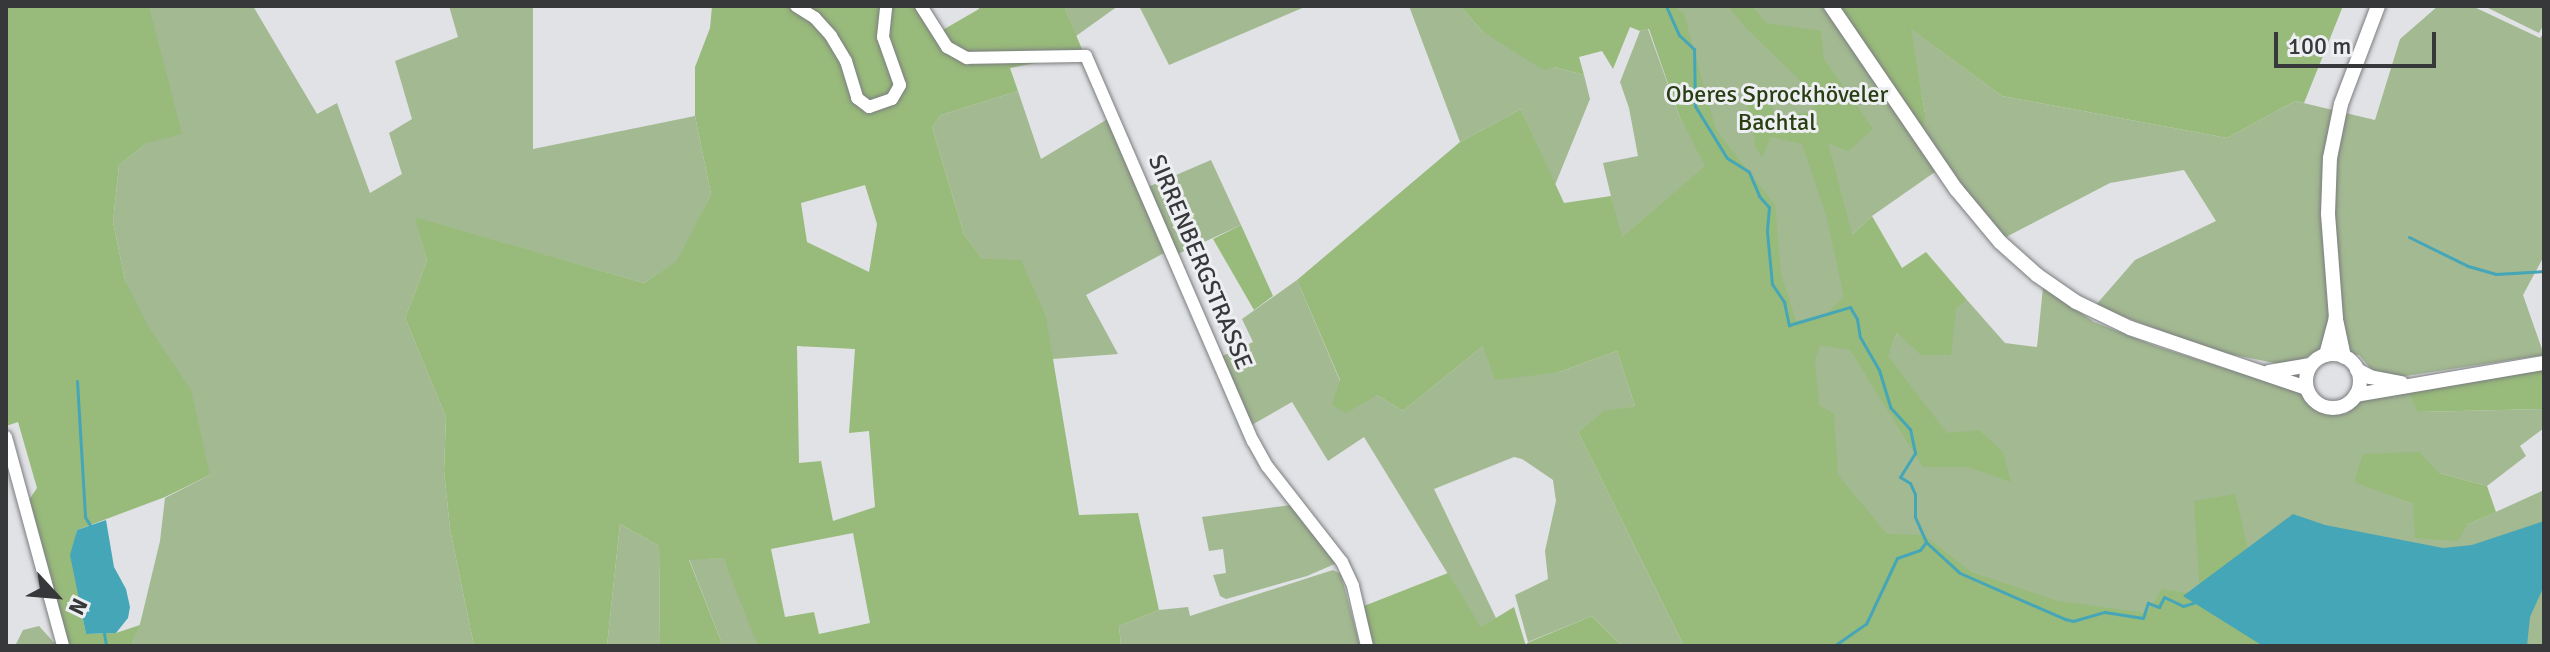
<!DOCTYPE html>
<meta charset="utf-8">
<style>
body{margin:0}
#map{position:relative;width:2550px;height:652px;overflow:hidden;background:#e0e2e5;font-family:Signika,sans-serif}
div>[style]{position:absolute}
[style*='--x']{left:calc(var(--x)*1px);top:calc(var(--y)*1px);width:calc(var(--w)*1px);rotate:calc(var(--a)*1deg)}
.green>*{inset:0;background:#a3b992}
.forest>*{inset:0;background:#98ba7b}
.water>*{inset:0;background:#45a6b8}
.stream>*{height:3px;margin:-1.5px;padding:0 1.5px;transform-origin:1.5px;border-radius:1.5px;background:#45a6b8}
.roads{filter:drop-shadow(0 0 2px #7b7d7f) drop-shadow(0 0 2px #7b7d7f)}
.minor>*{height:12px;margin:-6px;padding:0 6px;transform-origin:6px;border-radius:6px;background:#fff}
.major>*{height:14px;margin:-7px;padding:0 7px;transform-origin:7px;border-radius:7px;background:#fff}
.major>.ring{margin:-7px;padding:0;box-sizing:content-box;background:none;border:14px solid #fff;border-radius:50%}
span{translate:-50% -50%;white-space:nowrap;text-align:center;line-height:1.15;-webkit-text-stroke:6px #edeff2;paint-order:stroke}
.park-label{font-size:24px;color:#293f13}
.street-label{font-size:24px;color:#373839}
.frame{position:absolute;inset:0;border:8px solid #373839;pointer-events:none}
.north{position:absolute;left:16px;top:556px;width:80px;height:80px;-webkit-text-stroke:6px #edeff2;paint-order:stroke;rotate:116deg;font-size:22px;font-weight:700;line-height:32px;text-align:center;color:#373839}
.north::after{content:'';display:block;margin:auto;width:28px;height:36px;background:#373839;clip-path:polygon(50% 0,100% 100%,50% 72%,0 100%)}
.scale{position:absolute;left:2274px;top:32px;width:162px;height:36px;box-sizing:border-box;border:4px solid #373839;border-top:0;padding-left:10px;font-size:24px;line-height:28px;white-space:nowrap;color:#373839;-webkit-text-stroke:6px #edeff2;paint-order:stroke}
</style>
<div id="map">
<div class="green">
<div style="clip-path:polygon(149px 6px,253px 6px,317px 114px,337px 103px,370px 193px,402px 174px,389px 133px,412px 119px,395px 61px,458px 37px,449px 6px,533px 6px,533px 149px,695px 116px,711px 194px,678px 261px,644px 283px,416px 218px,427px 261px,405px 318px,446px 417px,444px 471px,450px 529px,474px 646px,131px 646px,140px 624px,160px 541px,165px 498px,210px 475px,125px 280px,113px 222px,119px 165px,147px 143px)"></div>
<div style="clip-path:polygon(1064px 6px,1118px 6px,1076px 36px)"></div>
<div style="clip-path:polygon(1139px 6px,1307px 6px,1169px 65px)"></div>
<div style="clip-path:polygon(1409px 6px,1460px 6px,1482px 31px,1554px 67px,1584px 75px,1590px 99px,1555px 185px,1521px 109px,1460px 142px)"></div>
<div style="clip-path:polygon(1644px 6px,1825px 6px,1925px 113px,1910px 28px,2002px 96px,2227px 138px,2295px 101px,2375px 120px,2400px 39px,2438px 6px,2472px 6px,2540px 38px,2544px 33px,2544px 256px,2523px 295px,2544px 355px,2399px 377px,2383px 375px,2370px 368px,2359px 355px,2319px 350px,2290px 366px,2218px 352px,2095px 306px,2135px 260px,2216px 221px,2184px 170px,2110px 183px,2004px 238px,1945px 165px,1872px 216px,1853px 234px,1890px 350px,1897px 333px,1967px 300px,2005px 343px,2037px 347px,2043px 287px,2094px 322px,2158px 347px,2301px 392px,2305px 401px,2324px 414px,2345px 414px,2363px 400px,2408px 393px,2419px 412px,2544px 409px,2544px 428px,2520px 446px,2526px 456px,2487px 486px,2439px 473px,2354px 481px,2467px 525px,2544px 490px,2544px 646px,2511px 646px,2260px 600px,2234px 494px,2200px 596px,2147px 613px,1885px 595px,1785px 360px)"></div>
<div style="clip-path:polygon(2544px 6px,2544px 24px,2539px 33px,2486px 7px)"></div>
<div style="clip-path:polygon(1648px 29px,1680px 118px,1706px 166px,1621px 238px,1603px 163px,1638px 156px,1629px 108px,1620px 82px,1640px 31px)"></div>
<div style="clip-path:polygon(1018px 91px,1041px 159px,1111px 117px,1164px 253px,1086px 295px,1118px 354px,1053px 359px,964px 234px,932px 127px,941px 115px)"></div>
<div style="clip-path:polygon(1211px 160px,1241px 225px,1178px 254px,1148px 187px)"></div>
<div style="clip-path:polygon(1297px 280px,1340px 381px,1377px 395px,1403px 411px,1483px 346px,1559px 372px,1617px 351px,1635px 406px,1604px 412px,1578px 432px,1684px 646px,1622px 646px,1592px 616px,1528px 642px,1515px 595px,1548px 579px,1545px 551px,1556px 501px,1553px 480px,1522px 459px,1514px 457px,1434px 489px,1496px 618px,1481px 628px,1364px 437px,1328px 461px,1292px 402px,1250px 426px,1220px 357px,1253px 342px,1242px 319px)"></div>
<div style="clip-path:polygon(1291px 505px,1337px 563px,1307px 576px,1226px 599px,1220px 596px,1213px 575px,1226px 573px,1223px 549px,1209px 551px,1202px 517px)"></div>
<div style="clip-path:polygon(620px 524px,659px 546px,660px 646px,607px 646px)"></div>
<div style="clip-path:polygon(723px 558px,748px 616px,758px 646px,723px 646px,689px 559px)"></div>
<div style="clip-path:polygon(1333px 570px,1341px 574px,1360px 646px,1121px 646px,1119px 626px,1159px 610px,1188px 607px,1190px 616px)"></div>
<div style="clip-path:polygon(39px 626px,57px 646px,15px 646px,23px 630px)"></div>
</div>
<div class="forest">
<div style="clip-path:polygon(6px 6px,149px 6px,182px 134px,147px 143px,119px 165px,113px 222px,125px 280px,148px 326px,191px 390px,210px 475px,165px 497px,77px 530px,71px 555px,86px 634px,116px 633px,140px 625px,131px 646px,67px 646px,27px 503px,37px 488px,18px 422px,6px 426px)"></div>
<div style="clip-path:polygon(evenodd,712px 6px,927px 6px,941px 31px,979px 9px,978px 6px,1064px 6px,1084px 54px,1010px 68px,1018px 91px,941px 115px,932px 127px,964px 234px,982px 259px,1021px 260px,1046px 317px,1079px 515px,1138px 513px,1159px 610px,1119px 626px,1121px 646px,758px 646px,723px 558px,689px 560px,723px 646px,660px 646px,659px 546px,620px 524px,607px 646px,474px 646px,450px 529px,444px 471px,446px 417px,405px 318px,427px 261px,415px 217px,644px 283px,677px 261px,711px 194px,695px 116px,695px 67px,710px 28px,712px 6px,865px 185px,877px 224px,869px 272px,807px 242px,801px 203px,865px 185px,712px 6px,797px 346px,855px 349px,849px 433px,869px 431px,875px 507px,833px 521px,821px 461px,799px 463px,797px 346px,712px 6px,853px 533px,870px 623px,819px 634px,814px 612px,785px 617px,771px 549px,853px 533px)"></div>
<div style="clip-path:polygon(1460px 6px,1674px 6px,1684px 14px,1716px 130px,1775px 205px,1781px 274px,1796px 321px,1823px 317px,1844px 297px,1826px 215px,1802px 144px,1771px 137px,1762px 157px,1756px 148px,1744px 89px,1766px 86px,1775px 116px,1813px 112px,1810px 90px,1746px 28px,1728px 6px,1752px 6px,1766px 23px,1821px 31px,1824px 59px,1873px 129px,1848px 151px,1828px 143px,1852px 235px,1872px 216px,1902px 268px,1926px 252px,1967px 300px,1956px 308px,1951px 355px,1921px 355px,1897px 333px,1888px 356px,1947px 433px,1979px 430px,2003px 452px,2011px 482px,1968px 467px,1923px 467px,1850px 350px,1820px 345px,1815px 361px,1819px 405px,1834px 414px,1838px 475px,1887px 534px,1924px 535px,1971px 572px,2058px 601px,2147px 613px,2162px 589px,2200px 595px,2194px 501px,2235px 494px,2260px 600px,2477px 646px,1684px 646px,1578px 432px,1604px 411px,1635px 406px,1617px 351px,1559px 372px,1495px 380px,1483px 346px,1403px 411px,1377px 395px,1346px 413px,1332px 405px,1340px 380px,1297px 280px,1460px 142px,1521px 109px,1564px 203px,1611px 196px,1622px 237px,1705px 166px,1680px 118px,1649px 29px,1640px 31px,1630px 27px,1613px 69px,1602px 51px,1579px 57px,1584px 75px,1554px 67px,1543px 70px,1482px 31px)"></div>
<div style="clip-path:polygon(1837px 6px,2343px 6px,2304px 103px,2295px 101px,2227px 138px,2002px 96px,1911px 29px,1925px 113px,1923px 134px)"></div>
<div style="clip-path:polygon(1241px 225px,1273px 296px,1254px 310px,1213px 239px)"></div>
<div style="clip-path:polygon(2544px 370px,2544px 409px,2418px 412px,2408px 393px)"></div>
<div style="clip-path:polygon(2419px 452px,2439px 473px,2487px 486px,2496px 512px,2467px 525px,2458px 541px,2415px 538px,2413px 504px,2354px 482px,2363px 454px)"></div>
<div style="clip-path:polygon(1448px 573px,1481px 627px,1514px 607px,1526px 646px,1372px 646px,1364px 606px)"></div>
<div style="clip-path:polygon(1592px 616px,1622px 646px,1528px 646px,1527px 643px)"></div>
</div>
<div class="water">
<div style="clip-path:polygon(2293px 514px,2325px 525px,2443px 548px,2472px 545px,2544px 521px,2544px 586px,2530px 617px,2527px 646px,2263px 646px,2183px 596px)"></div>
<div style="clip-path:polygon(106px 520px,114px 567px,126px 589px,130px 607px,128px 618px,116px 633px,86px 634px,70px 555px,77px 530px)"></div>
</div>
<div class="stream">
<div style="--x:1666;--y:6;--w:32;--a:66"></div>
<div style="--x:1679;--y:35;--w:21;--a:43"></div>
<div style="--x:1694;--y:49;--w:57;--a:89"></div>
<div style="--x:1695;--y:106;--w:61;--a:58.4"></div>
<div style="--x:1727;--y:158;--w:26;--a:32"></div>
<div style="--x:1749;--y:172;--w:26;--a:67"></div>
<div style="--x:1759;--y:196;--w:15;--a:48"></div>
<div style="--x:1769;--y:207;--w:25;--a:95"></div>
<div style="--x:1767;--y:232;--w:52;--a:84.5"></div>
<div style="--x:1772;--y:284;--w:22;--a:56"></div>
<div style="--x:1784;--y:302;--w:24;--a:78"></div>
<div style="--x:1789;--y:325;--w:64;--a:-16.4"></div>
<div style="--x:1850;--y:307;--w:14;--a:60"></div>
<div style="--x:1857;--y:319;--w:18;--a:81"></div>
<div style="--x:1860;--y:337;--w:38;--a:60"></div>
<div style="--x:1879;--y:370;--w:39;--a:73"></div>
<div style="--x:1890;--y:407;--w:30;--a:48"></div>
<div style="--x:1910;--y:429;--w:25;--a:78"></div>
<div style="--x:1915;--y:453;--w:28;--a:122"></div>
<div style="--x:1900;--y:477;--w:12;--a:31"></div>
<div style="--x:1910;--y:483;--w:12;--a:66"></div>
<div style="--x:1915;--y:494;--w:23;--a:90"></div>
<div style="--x:1915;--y:517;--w:27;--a:66"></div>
<div style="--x:1926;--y:542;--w:46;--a:42.4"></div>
<div style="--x:1960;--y:573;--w:115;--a:23.7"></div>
<div style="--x:2065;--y:619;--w:8;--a:14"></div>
<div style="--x:2073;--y:621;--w:33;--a:-16"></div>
<div style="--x:2105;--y:612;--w:38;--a:9"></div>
<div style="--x:2143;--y:618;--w:16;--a:-72"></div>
<div style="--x:2148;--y:603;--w:12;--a:20"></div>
<div style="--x:2159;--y:607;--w:11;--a:-63"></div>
<div style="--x:2164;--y:597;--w:21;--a:25"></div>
<div style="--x:2183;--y:606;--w:14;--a:-17"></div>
<div style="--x:2409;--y:237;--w:66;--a:26.2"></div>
<div style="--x:2468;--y:266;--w:29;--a:16"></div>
<div style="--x:2496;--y:274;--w:48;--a:-3.6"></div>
<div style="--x:77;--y:381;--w:136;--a:86.6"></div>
<div style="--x:85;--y:517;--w:9;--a:58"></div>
<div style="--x:104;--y:633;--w:13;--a:81"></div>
<div style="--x:1834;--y:646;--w:39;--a:-35"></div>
<div style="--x:1866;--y:624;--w:73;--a:-64.8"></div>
<div style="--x:1897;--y:558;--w:24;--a:-19"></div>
<div style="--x:1920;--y:550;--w:10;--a:-53"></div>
</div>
<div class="roads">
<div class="minor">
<div style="--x:796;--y:6;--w:22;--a:32"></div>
<div style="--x:815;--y:18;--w:24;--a:48"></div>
<div style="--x:831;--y:36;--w:29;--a:59"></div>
<div style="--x:846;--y:61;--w:39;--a:73"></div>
<div style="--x:857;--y:98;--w:15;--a:37"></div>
<div style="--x:869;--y:107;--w:24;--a:-19"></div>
<div style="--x:892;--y:99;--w:16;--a:-60"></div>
<div style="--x:900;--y:85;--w:51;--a:-109.5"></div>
<div style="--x:883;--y:37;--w:31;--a:-84"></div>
<div style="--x:921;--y:6;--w:49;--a:57.6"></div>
<div style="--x:947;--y:47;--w:23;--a:29"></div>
<div style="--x:967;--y:58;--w:119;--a:-1"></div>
<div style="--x:1086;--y:56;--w:420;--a:66.6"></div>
<div style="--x:1253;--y:441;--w:29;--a:61"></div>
<div style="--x:1267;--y:466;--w:122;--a:52"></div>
<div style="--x:1342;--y:562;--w:26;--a:65"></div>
<div style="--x:1353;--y:586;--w:62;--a:76.9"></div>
<div style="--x:6;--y:437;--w:217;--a:74.7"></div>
</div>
<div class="major">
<div style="--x:1831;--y:6;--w:222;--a:55.7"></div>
<div style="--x:1956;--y:189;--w:69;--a:50.3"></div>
<div style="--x:2000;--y:242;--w:50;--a:41.7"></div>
<div style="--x:2037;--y:275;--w:47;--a:34.7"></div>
<div style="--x:2076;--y:302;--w:60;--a:25.7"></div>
<div style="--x:2130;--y:328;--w:186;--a:18.8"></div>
<div class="ring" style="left:2306px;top:354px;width:40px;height:40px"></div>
<div style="--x:2326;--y:355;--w:38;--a:-75"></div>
<div style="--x:2344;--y:357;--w:40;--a:-102"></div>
<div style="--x:2336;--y:318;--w:104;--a:-94.4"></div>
<div style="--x:2328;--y:214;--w:56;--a:-88"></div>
<div style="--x:2330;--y:158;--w:55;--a:-78.5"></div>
<div style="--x:2341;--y:104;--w:105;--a:-69.3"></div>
<div style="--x:2357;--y:370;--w:15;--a:28"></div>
<div style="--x:2370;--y:377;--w:32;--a:11"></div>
<div style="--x:2269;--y:372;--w:42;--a:-9.7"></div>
<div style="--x:2356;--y:395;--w:191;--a:-9.7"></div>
</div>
</div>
<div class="park-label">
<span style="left:1777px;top:109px">Oberes Sprockhöveler<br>Bachtal</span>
</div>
<div class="street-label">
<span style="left:1200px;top:262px;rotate:67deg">SIRRENBERGSTRASSE</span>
</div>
<div class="frame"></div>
<div class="north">N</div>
<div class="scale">100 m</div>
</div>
